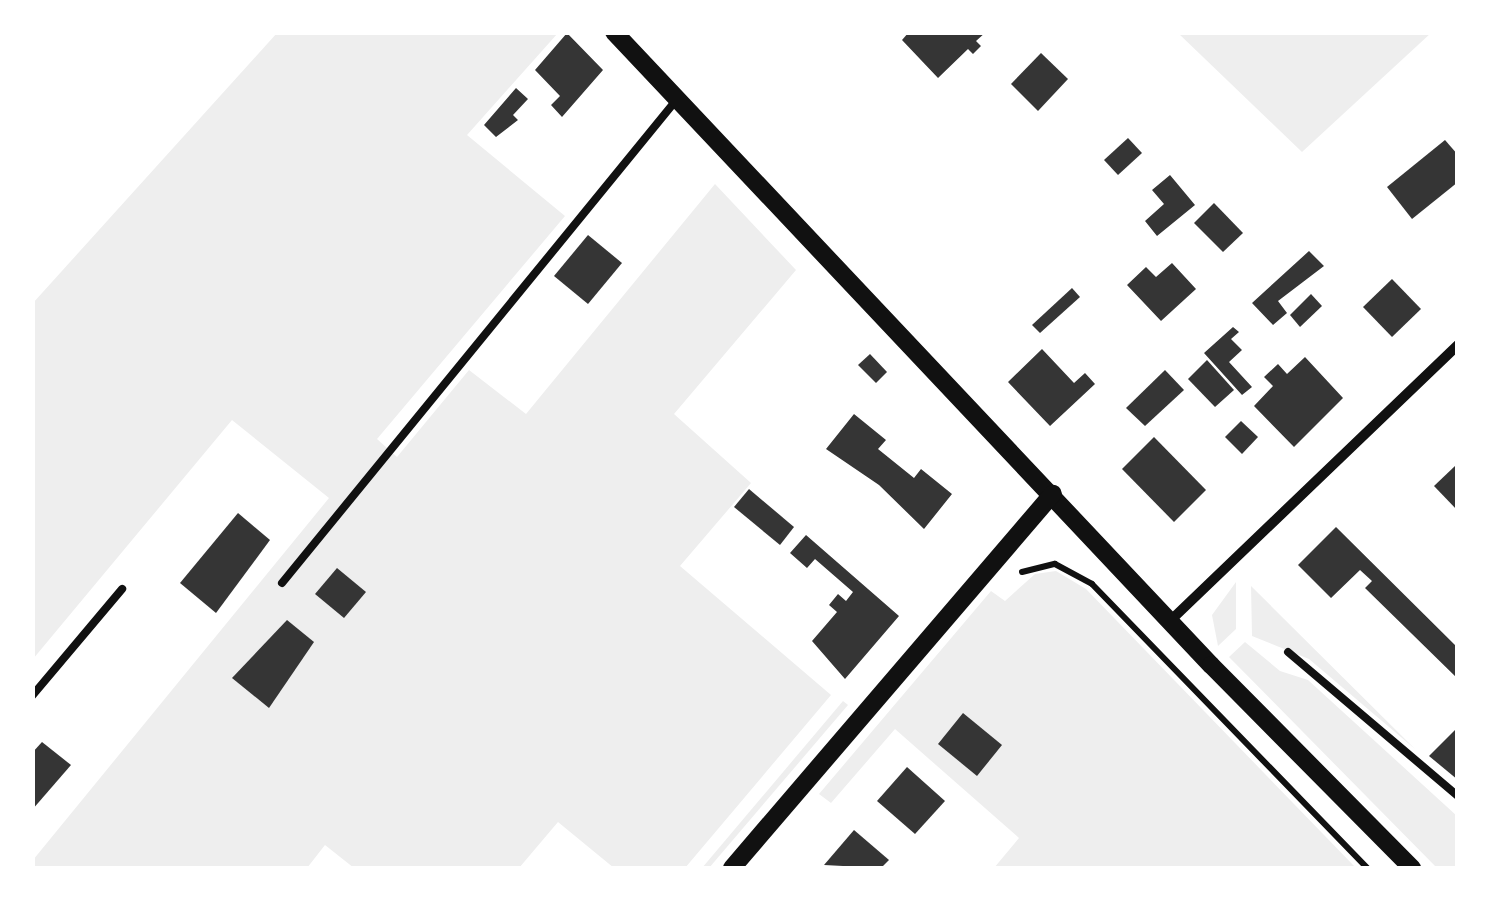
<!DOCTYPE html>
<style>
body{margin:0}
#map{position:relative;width:1490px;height:901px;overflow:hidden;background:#fff;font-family:Signika,sans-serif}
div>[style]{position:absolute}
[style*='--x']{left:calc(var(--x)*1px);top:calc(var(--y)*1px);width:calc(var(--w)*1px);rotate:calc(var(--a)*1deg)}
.green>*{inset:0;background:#eee}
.building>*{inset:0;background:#353535}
.path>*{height:6px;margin:-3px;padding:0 3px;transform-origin:3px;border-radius:3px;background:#111}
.service>*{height:8px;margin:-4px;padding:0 4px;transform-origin:4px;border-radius:4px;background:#111}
.minor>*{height:10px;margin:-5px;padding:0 5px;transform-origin:5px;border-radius:5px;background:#111}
.tertiary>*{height:18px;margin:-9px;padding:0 9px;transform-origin:9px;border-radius:9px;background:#111}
span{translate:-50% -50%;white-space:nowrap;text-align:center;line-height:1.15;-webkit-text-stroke:8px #fff;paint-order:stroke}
.frame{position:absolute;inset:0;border:35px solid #fff;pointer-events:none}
</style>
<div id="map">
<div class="green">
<div style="clip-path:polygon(277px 33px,558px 33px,467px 135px,565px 216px,377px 439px,397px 457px,469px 370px,526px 414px,715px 184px,796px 270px,674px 414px,751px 483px,680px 566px,831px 695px,685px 868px,614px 868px,558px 822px,519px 868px,354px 868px,325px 845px,307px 868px,33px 868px,33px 860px,329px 498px,232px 420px,33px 659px,33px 303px)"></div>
<div style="clip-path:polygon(1178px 33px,1431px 33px,1302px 152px)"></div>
<div style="clip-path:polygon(1056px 571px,1086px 589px,1356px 868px,994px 868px,1019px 838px,895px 729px,831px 803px,819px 794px,991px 591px,1005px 601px,1035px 574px)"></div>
<div style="clip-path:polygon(1236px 582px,1236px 629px,1218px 646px,1212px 615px)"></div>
<div style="clip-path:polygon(1251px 586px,1415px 749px,1309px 659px,1252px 636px)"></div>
<div style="clip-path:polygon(1245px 642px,1280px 671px,1308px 680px,1457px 816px,1457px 868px,1437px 868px,1229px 657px)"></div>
<div style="clip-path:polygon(843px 701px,848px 705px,709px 868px,702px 868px)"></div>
</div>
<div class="building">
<div style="clip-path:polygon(909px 32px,986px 32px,976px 41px,981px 46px,973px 54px,968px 49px,938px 78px,902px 40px)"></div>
<div style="clip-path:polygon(567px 33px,603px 70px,562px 117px,551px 105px,560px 96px,535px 70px)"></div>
<div style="clip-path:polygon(1041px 53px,1068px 79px,1038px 111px,1011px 84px)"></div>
<div style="clip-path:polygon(516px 88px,528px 99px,513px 115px,518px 120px,496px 137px,484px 125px)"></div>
<div style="clip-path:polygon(1128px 138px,1142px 153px,1118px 175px,1104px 160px)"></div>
<div style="clip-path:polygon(1445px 140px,1458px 155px,1458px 182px,1412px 219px,1387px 187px)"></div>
<div style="clip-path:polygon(1170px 175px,1195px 205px,1157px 236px,1145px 221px,1164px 204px,1152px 190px)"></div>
<div style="clip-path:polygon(1214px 203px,1243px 233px,1223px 252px,1194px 223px)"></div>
<div style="clip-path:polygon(588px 235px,622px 263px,588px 304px,554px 276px)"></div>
<div style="clip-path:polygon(1309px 251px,1324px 266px,1278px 301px,1287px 313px,1273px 325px,1252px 303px)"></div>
<div style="clip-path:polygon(1172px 263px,1196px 289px,1161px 321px,1127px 285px,1146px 267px,1156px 277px)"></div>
<div style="clip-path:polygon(1392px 279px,1421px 309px,1392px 337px,1363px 307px)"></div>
<div style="clip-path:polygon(1072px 288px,1080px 297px,1040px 333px,1032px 325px)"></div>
<div style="clip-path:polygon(1311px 294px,1322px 306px,1300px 327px,1290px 315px)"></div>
<div style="clip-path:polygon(1233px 327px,1239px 332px,1231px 339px,1242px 350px,1229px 362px,1252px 387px,1242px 395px,1204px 353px)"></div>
<div style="clip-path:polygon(1042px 349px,1074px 383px,1085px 373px,1095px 384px,1050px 426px,1008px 382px)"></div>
<div style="clip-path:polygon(870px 354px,887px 372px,876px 383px,858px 365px)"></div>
<div style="clip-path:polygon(1305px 357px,1343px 398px,1294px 447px,1254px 406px,1273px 386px,1264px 377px,1278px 364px,1287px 374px)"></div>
<div style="clip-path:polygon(1207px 360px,1234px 390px,1215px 407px,1188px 379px)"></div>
<div style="clip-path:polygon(1165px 370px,1184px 390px,1145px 426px,1126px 408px)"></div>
<div style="clip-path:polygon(854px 414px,886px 440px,878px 449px,914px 478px,921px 469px,952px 494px,924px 529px,879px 485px,826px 449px)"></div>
<div style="clip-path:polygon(1241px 421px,1258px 437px,1242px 454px,1225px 437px)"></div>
<div style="clip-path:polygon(1154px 437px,1206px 490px,1174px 522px,1122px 469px)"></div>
<div style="clip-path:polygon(1455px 466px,1458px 469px,1458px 511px,1434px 486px)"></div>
<div style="clip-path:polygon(749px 489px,794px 527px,780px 545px,734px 507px)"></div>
<div style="clip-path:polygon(238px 513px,270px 540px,216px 613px,180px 583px)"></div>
<div style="clip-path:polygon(1336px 527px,1458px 648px,1458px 679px,1365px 588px,1372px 581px,1360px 570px,1331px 598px,1298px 565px)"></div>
<div style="clip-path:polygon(806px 535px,899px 616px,845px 679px,812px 641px,837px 612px,829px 605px,838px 594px,846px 601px,853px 592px,815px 559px,807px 568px,790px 553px)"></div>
<div style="clip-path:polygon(337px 568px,366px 592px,344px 618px,315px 594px)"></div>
<div style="clip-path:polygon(287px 620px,314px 642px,269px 708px,232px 678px)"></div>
<div style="clip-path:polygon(963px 713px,1002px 745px,977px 776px,938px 744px)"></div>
<div style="clip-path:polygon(1458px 727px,1458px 780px,1429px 756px)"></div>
<div style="clip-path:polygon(42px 742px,71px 765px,32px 810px,32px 753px)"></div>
<div style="clip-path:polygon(907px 767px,945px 801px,915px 834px,877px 801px)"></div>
<div style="clip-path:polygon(854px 830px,889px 860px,881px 868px,824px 865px)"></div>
</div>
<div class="path">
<div style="--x:1022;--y:572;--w:34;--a:-14"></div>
<div style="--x:1055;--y:564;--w:42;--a:28.4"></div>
<div style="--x:1092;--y:584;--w:395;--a:45.9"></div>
</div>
<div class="service">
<div style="--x:282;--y:583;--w:626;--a:-50.77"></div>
<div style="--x:1288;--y:652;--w:223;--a:40.3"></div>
<div style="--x:32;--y:696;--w:140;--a:-49.9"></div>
</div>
<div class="minor">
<div style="--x:1170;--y:621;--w:399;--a:-43.8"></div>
</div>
<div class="tertiary">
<div style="--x:614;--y:32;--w:870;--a:46.68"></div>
<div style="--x:1211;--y:665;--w:286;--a:45.3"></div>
<div style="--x:732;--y:868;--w:493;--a:-49.4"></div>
</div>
<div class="frame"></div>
</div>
